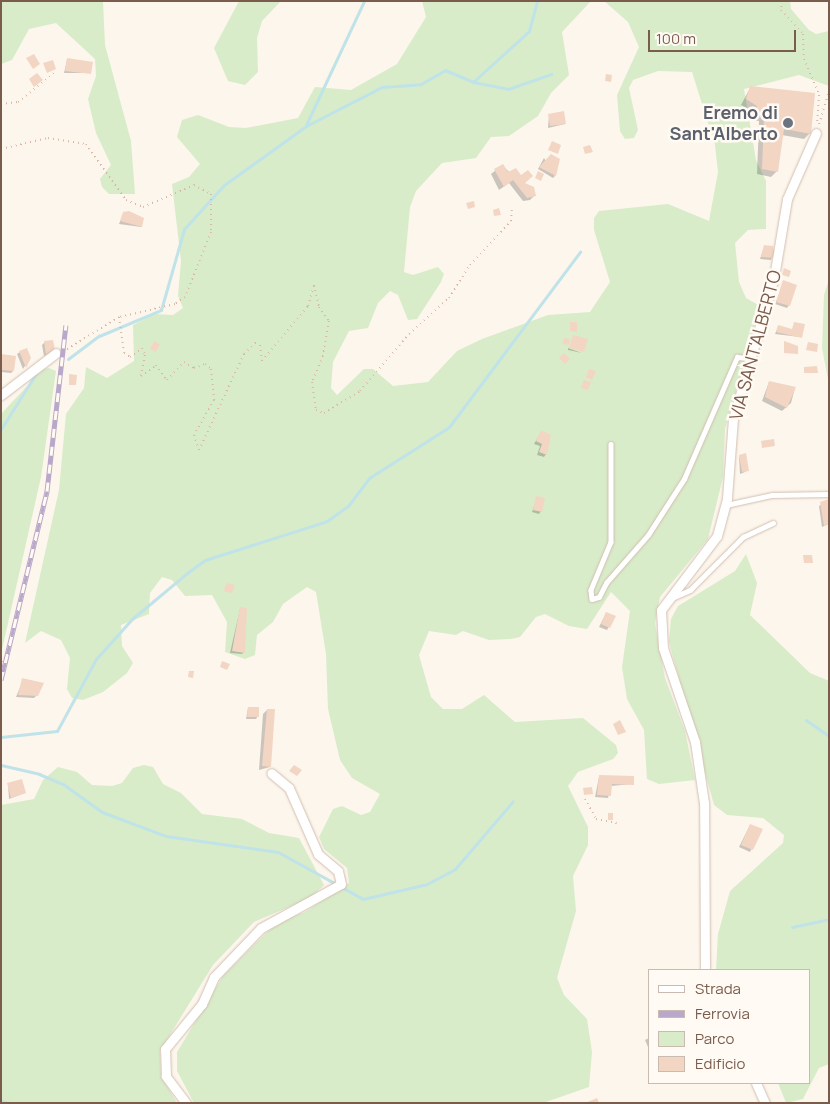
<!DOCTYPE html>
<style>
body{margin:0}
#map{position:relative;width:830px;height:1104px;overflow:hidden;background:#fdf6ec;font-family:Manrope,sans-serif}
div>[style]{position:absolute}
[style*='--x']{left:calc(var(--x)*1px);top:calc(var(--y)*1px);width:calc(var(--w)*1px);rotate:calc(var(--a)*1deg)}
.green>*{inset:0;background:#d8ecc9}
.shadow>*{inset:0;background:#0003}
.stream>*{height:3px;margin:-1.5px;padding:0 1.5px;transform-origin:1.5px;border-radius:1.5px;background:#bfe3e8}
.building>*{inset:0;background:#f3d5c3}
.path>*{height:2px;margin-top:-1px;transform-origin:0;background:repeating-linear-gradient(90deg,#d9b8a5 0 1px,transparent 0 5px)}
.roads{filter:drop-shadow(0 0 1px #d1beb0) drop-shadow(0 0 1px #d1beb0)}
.service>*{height:4.5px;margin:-2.25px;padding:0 2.25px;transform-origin:2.25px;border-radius:2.25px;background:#fff}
.minor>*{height:9px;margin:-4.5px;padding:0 4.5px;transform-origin:4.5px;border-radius:4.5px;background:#fff}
.rail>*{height:5px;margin-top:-2.5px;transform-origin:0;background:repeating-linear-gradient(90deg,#fffaf3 0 9px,#b9a8c9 0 18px);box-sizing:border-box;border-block:1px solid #b9a8c9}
.dots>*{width:14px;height:14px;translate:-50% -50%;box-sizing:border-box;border:2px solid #fffaf3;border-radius:50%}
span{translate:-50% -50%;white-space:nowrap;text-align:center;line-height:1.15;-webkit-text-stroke:5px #fffaf3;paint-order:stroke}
.worship-label{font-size:18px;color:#5b616d;font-weight:700}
.right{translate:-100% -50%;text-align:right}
.street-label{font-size:18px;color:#7a5c4d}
.frame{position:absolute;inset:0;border:2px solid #7a5c4d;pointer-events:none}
.legend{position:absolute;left:648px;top:969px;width:162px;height:115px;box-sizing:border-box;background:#fffaf3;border:1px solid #cabbb1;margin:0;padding:6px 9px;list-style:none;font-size:15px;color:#7a5c4d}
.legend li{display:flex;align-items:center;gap:10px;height:25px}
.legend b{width:25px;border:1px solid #cabbb1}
.scale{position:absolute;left:648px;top:30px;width:148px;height:22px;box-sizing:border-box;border:2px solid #7a5c4d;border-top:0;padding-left:6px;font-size:15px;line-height:18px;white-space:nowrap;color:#7a5c4d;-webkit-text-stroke:4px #fffaf3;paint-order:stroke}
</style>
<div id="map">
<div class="green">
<div style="clip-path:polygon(1px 1px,103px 1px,105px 45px,131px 141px,135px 194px,109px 194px,102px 187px,100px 179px,111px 165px,96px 133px,88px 99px,96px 76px,95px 59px,56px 23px,29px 29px,12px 60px,1px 64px)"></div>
<div style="clip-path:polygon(239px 1px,281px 1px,262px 21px,257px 38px,258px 72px,245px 85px,228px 81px,214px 48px)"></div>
<div style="clip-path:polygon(422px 1px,591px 1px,562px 32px,569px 75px,551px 93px,538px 116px,509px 136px,491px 137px,476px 158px,442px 163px,416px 191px,410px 207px,404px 272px,413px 275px,438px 267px,444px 274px,441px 282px,417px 319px,408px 320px,398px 295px,390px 291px,378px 303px,368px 328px,349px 331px,333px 362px,331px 388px,337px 395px,364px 369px,373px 369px,393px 386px,428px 382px,457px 351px,482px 339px,548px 315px,590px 312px,610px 282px,594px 230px,594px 218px,599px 211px,668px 204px,709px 221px,718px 172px,715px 145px,692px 72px,658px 71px,633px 80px,629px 88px,638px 130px,634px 138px,625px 139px,620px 131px,617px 95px,639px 47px,628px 22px,604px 1px,790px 1px,791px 9px,809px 30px,816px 34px,829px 31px,829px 86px,799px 75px,744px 89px,756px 160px,766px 181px,766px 229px,748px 230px,735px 243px,739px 282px,746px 298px,760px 306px,725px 429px,723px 477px,708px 539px,660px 597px,655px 623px,665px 678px,685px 731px,695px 780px,659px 784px,647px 779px,644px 730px,627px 699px,622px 667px,630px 611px,611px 592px,587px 629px,569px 626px,545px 614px,536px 617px,520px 637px,511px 639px,489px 640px,463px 631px,456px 635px,429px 631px,419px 655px,431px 697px,443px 709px,462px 709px,484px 695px,515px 722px,583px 718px,616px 745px,618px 753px,613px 759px,578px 772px,568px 786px,588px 827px,588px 845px,573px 876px,576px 911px,557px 978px,564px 995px,587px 1019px,592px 1052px,589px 1087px,543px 1103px,194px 1103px,177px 1071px,177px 1052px,186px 1037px,223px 976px,275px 924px,305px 912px,349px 883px,347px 868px,324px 849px,319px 837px,333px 809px,342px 806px,361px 815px,370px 812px,380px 794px,352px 778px,340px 760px,328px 709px,326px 654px,316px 592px,307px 587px,283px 604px,273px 622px,257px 635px,255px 655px,245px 659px,225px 652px,227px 622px,212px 595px,185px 596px,172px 580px,162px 577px,150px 593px,149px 614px,121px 625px,122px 646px,133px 663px,127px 673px,103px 692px,83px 700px,72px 698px,67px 689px,70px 658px,61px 640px,41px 631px,25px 643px,59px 490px,66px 414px,84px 388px,86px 367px,107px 378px,134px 361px,133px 325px,155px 314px,173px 315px,183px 308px,178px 296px,181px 261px,172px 184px,189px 177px,200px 164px,177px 137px,182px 120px,198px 115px,229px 127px,246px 128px,298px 118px,315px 87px,351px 90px,397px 64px,426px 17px)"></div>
<div style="clip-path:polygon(829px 279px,829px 384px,822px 348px,824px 295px)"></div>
<div style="clip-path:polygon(49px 368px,56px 371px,41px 477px,1px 654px,1px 414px,43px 369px)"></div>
<div style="clip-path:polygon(746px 554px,757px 583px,750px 615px,810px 673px,829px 681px,829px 1064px,819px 1068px,803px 1099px,786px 1103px,778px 1083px,809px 1083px,809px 970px,716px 970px,718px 934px,730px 891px,783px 843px,784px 835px,763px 818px,727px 815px,714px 805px,669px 642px,671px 619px,678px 606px,735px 571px)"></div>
<div style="clip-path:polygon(144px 765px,153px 767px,163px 784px,181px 793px,202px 814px,242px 819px,269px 833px,299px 838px,324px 885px,310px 898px,254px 922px,213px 965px,160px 1051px,161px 1076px,177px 1103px,1px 1103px,1px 805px,34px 799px,43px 780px,58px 767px,77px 772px,92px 785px,112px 786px,122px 783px,133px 768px)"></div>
</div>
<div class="shadow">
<div style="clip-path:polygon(67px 60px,90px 73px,64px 73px)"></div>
<div style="clip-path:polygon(750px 88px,810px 133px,804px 139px,782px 135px,777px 171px,771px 177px,757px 174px,759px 121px,751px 120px,752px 112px,741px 105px)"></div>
<div style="clip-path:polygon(549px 115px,565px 124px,548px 128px)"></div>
<div style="clip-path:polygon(544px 158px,555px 176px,553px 178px,538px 169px)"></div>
<div style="clip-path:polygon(502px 165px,534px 196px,530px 200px,523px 201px,509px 183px,499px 190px,491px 174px)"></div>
<div style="clip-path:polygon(123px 214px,143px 219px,141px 227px,119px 224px)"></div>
<div style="clip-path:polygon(764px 247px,775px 251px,771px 260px,760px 259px)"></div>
<div style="clip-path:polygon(784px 282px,789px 305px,787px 308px,775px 304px)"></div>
<div style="clip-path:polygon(778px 327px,792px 330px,800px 337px,775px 334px)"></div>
<div style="clip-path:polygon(45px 342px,51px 352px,44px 356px,42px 345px)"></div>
<div style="clip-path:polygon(568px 348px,582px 353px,568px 350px)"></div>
<div style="clip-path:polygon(20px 352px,30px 358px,23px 369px,17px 354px)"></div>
<div style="clip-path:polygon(1px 356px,13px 371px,11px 373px,1px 372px)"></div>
<div style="clip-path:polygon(769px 382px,795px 388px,791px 403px,782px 411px,762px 401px)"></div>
<div style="clip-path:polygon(541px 432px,546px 454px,544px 457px,537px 455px,540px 446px,534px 444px)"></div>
<div style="clip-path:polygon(739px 456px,748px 470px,745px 472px,740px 474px)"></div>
<div style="clip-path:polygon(537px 498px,541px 511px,539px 514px,532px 512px)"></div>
<div style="clip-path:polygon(829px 500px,829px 524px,822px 527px,819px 506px)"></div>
<div style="clip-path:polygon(240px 609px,244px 652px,242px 654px,230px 653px)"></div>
<div style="clip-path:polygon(606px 613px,614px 617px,607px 630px,599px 627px)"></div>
<div style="clip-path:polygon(23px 680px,37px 695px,34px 698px,16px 697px)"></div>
<div style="clip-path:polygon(248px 708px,258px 716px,256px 719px,246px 719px)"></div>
<div style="clip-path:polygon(267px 710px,270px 767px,259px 770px,263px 714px)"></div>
<div style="clip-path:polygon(599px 777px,632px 784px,611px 786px,608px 798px,595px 797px)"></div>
<div style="clip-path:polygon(8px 784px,25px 793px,9px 799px)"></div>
<div style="clip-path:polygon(750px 825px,761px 830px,750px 852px,739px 847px)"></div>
<div style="clip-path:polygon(649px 1038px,649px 1047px,648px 1047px,645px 1040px)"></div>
</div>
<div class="stream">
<div style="--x:473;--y:82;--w:76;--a:-42.3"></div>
<div style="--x:529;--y:31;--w:31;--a:-75"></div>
<div style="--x:306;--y:125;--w:137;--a:-64.9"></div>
<div style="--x:68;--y:359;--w:39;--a:-37"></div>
<div style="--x:99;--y:336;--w:67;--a:-22.8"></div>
<div style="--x:161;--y:310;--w:84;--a:-74.1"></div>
<div style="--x:184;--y:229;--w:59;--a:-47.7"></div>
<div style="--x:224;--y:185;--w:101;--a:-35.7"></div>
<div style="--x:306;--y:126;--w:85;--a:-27.2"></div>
<div style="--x:382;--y:87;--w:39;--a:-4"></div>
<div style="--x:421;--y:84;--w:28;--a:-30"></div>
<div style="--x:445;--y:70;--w:30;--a:23"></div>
<div style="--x:473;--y:82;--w:36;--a:11"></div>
<div style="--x:508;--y:89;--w:46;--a:-19.2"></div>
<div style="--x:1;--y:429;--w:71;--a:-57.7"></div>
<div style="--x:806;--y:720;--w:28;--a:35"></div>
<div style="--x:1;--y:737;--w:56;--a:-6.1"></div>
<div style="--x:57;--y:731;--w:82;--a:-61.6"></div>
<div style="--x:96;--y:659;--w:54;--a:-48"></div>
<div style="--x:132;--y:619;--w:72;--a:-39.9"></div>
<div style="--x:187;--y:573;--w:22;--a:-36"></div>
<div style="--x:205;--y:560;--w:128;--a:-17.7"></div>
<div style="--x:327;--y:521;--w:26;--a:-36"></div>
<div style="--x:348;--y:506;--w:35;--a:-53"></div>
<div style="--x:369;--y:478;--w:95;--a:-32.5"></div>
<div style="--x:449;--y:427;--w:219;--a:-53.2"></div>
<div style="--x:1;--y:765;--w:39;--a:13"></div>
<div style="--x:39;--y:774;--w:26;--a:23"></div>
<div style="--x:63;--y:784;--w:48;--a:35.7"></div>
<div style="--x:102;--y:812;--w:68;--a:20.6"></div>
<div style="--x:166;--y:836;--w:113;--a:8.1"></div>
<div style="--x:278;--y:852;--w:97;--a:28.9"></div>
<div style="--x:363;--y:899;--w:66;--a:-13.2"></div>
<div style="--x:427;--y:884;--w:32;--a:-28"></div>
<div style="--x:455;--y:869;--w:89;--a:-49.5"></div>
<div style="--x:792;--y:927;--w:38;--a:-12"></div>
<div style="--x:1;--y:1101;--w:9;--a:13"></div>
</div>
<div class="building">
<div style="clip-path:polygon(34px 54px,40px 64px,33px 69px,26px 58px)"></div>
<div style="clip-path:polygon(67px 58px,93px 62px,91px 74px,65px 71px)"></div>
<div style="clip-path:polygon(53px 60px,56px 69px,47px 73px,43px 63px)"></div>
<div style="clip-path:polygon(37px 73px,43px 80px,34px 87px,29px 79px)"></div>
<div style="clip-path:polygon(606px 74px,612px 75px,611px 82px,605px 81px)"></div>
<div style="clip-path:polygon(750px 86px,815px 93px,811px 134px,784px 129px,778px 172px,762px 169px,764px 116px,756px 115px,757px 106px,746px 99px)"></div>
<div style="clip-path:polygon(564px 111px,566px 124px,550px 126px,548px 114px)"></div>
<div style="clip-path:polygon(552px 141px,561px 145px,558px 154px,548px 150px)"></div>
<div style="clip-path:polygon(590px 145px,593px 152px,585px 154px,583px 147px)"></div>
<div style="clip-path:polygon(551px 154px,560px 159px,556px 176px,539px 167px)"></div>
<div style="clip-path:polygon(503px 164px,508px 172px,516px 168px,521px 175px,528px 170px,533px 176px,525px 183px,534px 187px,536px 196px,527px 198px,513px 180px,504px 187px,494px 169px)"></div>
<div style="clip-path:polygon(538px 171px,544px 174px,541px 181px,535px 178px)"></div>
<div style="clip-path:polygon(474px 201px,475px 207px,468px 209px,466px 203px)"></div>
<div style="clip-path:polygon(499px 208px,501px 215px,494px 216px,493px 210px)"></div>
<div style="clip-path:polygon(129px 211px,144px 218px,142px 227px,120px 221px,123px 212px)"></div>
<div style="clip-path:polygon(764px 245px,773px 246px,775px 258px,761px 257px)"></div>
<div style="clip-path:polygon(784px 268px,791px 271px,789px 277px,782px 275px)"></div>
<div style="clip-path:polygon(783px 280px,797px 285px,790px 306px,776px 302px)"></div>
<div style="clip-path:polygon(570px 322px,577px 322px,577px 332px,570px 331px)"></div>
<div style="clip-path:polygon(794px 322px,805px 324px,802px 338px,776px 332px,778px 325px,792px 329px)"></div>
<div style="clip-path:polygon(573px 335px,588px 339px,584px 352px,569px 348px)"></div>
<div style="clip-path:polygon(564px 338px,570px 339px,569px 345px,563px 344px)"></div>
<div style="clip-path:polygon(53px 340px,55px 350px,46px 355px,44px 341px)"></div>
<div style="clip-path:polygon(154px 341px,160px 344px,156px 352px,150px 349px)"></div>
<div style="clip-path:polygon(784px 341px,798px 346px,798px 354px,784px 353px)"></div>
<div style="clip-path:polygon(808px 342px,818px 344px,817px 352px,806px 350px)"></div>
<div style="clip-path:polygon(27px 348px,31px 358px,26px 368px,19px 351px)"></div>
<div style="clip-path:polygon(564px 353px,570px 359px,565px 364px,559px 358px)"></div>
<div style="clip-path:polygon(1px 354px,16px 356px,14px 371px,1px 370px)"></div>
<div style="clip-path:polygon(817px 366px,818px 373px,804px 373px,804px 367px)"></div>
<div style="clip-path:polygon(589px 369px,596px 371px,592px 380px,586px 377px)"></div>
<div style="clip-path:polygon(69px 374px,77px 375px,76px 385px,69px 385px)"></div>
<div style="clip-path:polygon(584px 380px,591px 382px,588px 390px,581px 388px)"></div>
<div style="clip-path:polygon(769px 381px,796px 387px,787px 408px,765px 397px)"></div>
<div style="clip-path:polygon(541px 430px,551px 435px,547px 455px,539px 452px,542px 444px,536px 441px)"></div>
<div style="clip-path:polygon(774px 439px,775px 446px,762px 448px,761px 441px)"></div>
<div style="clip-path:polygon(746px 453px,749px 471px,742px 472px,739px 455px)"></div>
<div style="clip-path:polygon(536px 496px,545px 498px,542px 512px,533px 510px)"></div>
<div style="clip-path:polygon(829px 499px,829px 524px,824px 526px,820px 502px)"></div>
<div style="clip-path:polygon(803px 555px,812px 555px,813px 563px,804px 563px)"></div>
<div style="clip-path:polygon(226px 583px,235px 585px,232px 593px,224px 591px)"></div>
<div style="clip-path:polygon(240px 607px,247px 608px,245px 653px,232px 651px)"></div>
<div style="clip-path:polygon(606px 612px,616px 616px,610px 628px,601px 624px)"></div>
<div style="clip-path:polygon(222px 661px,230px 664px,227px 670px,220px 667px)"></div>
<div style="clip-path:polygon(189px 671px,194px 671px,193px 678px,188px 677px)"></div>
<div style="clip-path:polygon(22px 678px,44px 683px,38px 696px,18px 695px)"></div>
<div style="clip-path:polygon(248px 707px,259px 707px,259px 717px,247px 717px)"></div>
<div style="clip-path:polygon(267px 709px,275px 709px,271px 767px,262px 766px)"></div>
<div style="clip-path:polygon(620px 720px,626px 732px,618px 735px,613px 724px)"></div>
<div style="clip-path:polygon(294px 765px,302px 770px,297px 776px,289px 771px)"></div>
<div style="clip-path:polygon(599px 775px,634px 776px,634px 785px,612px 784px,611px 796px,597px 795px)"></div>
<div style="clip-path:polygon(22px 779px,26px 793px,11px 798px,7px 783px)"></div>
<div style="clip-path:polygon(592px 787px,593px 794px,584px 795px,583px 788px)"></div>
<div style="clip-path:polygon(608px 813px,613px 813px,613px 820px,608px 820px)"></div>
<div style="clip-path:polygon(750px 824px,763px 829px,753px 850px,741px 845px)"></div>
<div style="clip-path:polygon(597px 1098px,599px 1103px,585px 1103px)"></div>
</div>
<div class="path">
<div style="--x:782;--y:1;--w:9;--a:96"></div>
<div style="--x:781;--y:10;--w:33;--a:47"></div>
<div style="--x:803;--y:34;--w:25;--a:88"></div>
<div style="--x:804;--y:59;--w:39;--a:67"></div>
<div style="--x:819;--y:95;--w:29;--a:94"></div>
<div style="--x:1;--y:104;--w:17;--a:-7"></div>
<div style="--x:18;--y:102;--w:48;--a:-39"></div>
<div style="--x:819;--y:124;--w:34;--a:-73"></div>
<div style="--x:1;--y:149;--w:48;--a:-13.2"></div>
<div style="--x:48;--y:138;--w:38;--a:9"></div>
<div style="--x:86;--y:144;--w:69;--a:54.5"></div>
<div style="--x:126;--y:200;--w:18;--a:22"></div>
<div style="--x:143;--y:207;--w:56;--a:-23.3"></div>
<div style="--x:194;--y:185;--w:19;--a:28"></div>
<div style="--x:211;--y:194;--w:38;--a:90"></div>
<div style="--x:211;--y:232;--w:70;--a:111.8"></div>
<div style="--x:185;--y:297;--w:12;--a:145"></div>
<div style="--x:175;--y:304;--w:57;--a:166.9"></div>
<div style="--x:119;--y:317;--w:65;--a:148.3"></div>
<div style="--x:119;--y:317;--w:36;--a:82"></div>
<div style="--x:124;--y:353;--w:7;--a:34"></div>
<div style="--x:130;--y:357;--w:15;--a:-37"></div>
<div style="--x:142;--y:348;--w:8;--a:67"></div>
<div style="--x:145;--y:355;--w:21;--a:101"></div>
<div style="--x:141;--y:376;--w:19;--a:-36"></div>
<div style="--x:156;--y:365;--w:19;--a:54"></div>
<div style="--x:167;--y:380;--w:25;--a:-47"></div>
<div style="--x:184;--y:362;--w:12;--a:31"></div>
<div style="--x:194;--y:368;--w:12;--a:-20"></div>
<div style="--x:205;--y:364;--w:8;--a:40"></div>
<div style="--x:211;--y:369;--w:31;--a:84"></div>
<div style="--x:214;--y:400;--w:40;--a:119.7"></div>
<div style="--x:194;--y:435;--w:16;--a:72"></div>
<div style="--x:199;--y:450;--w:106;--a:-64.9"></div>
<div style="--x:244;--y:354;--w:16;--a:-45"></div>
<div style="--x:255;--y:343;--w:5;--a:22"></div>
<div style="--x:260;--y:345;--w:16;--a:83"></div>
<div style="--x:262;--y:361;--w:72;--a:-50.1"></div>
<div style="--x:308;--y:306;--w:22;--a:-74"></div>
<div style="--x:314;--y:285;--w:23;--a:77"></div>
<div style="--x:319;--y:307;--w:17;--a:54"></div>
<div style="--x:329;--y:321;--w:36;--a:100"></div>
<div style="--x:323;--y:356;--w:28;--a:113"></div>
<div style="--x:312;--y:382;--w:28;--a:82"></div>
<div style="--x:316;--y:410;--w:9;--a:21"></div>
<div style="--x:324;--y:413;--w:42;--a:-31.4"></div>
<div style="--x:360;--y:391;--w:75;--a:-49.3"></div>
<div style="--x:409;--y:334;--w:54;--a:-42"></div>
<div style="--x:449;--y:298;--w:39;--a:-58"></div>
<div style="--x:470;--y:265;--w:60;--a:-47"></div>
<div style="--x:511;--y:221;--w:13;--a:-86"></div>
<div style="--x:1;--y:657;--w:4;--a:0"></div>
<div style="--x:5;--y:657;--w:11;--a:112"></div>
<div style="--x:585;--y:799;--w:23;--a:61"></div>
<div style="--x:596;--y:819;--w:21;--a:11"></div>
</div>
<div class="roads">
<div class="service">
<div style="--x:611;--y:444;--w:98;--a:90"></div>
<div style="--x:611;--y:542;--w:52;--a:112.6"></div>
<div style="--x:591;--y:590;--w:9;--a:84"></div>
<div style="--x:592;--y:599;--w:7;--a:-16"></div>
<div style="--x:599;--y:597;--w:16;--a:-63"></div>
<div style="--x:606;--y:583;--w:64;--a:-48.8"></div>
<div style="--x:648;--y:535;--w:67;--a:-57.3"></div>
<div style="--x:684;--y:479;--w:133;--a:-66.5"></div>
<div style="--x:737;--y:357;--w:11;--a:5"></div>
<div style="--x:726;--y:505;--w:47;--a:-12.3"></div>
<div style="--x:772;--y:495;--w:57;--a:-1"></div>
<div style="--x:672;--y:598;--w:20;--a:-24"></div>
<div style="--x:690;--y:590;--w:75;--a:-45"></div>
<div style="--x:743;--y:537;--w:33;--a:-25"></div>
</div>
<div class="minor">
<div style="--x:1;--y:395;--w:69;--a:-37.4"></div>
<div style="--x:705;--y:970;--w:167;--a:-90.3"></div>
<div style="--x:704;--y:803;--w:62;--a:-98.4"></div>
<div style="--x:695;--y:742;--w:99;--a:-108.8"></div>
<div style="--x:663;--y:648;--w:38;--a:-93"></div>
<div style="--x:661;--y:610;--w:93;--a:-52.9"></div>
<div style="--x:717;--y:536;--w:39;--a:-75"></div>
<div style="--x:727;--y:498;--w:79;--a:-85.7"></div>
<div style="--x:733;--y:419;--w:148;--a:-73.9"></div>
<div style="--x:774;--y:277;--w:79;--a:-80.5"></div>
<div style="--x:787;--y:199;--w:72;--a:-66.3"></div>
<div style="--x:756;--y:1083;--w:22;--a:66"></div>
<div style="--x:186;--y:1103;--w:34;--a:-127"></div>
<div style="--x:166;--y:1076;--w:27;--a:-92"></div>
<div style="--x:165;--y:1049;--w:58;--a:-50.6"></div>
<div style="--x:202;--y:1004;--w:30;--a:-66"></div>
<div style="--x:214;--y:977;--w:68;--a:-46.2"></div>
<div style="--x:261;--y:928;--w:91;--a:-28.8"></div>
<div style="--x:341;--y:884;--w:13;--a:-103"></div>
<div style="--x:338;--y:871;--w:26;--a:-140"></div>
<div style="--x:318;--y:854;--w:72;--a:-113.7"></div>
<div style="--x:289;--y:788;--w:23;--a:-140"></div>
</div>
</div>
<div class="rail">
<div style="--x:1;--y:680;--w:195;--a:-76.3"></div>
<div style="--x:47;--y:491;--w:167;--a:-83.5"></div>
</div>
<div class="dots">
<div style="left:788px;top:123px;background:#6b7280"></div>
</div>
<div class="worship-label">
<span class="right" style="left:778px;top:123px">Eremo di<br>Sant'Alberto</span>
</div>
<div class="street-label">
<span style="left:755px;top:345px;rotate:-75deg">VIA SANT'ALBERTO</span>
</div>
<div class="frame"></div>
<ul class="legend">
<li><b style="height:6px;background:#fff"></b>Strada</li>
<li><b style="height:6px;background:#b9a8c9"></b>Ferrovia</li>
<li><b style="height:14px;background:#d8ecc9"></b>Parco</li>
<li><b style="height:14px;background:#f3d5c3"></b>Edificio</li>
</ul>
<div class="scale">100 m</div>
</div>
